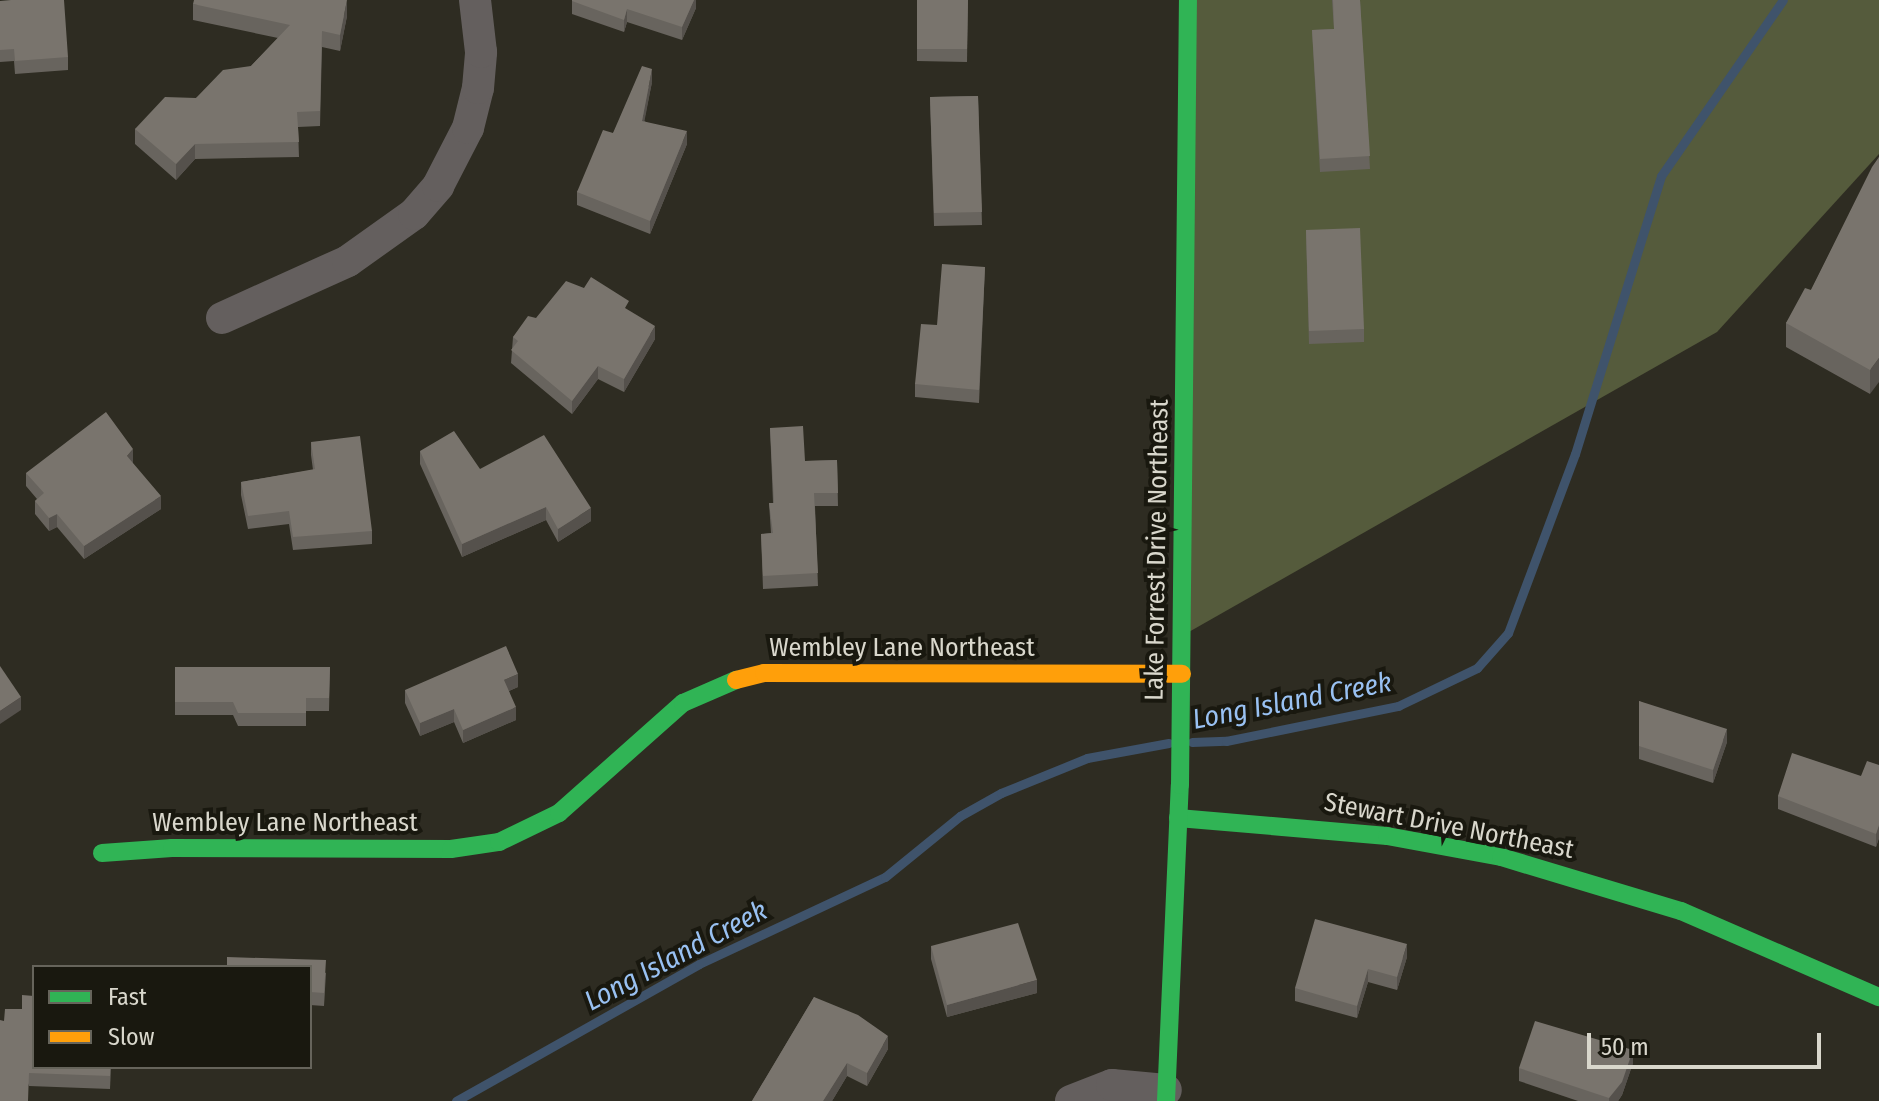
<!DOCTYPE html>
<style>
body{margin:0}
#map{position:relative;width:1879px;height:1101px;overflow:hidden;background:#2e2c22;font-family:"Fira Sans Condensed",sans-serif}
div>[style]{position:absolute}
[style*='--x']{left:calc(var(--x)*1px);top:calc(var(--y)*1px);width:calc(var(--w)*1px);rotate:calc(var(--a)*1deg)}
.forest>*{inset:0;background:#555b3c}
.stream>*{height:9px;margin:-4.5px;padding:0 4.5px;transform-origin:4.5px;border-radius:4.5px;background:#3f536b}
.street>*{height:32px;margin:-16px;padding:0 16px;transform-origin:16px;border-radius:16px;background:#645f5e}
.fast>*{height:18px;margin:-9px;padding:0 9px;transform-origin:9px;border-radius:9px;background:#30b455}
.slow>*{height:18px;margin:-9px;padding:0 9px;transform-origin:9px;border-radius:9px;background:#ff9f0a}
.wall>*{inset:0;background:#68645e}
.shaded-wall>*{inset:0;background:#55514c}
.building>*{inset:0;background:#79746d}
span{translate:-50% -50%;white-space:nowrap;text-align:center;line-height:1.15;-webkit-text-stroke:8px #19180f;paint-order:stroke}
.street-label{font-size:26px;color:#d9d7cc}
.water-label{font-size:28px;color:#99c1f2;font-style:italic}
.legend{position:absolute;left:32px;top:965px;width:280px;height:104px;box-sizing:border-box;background:#19180f;border:2px solid #66645b;margin:0;padding:10px 14px;list-style:none;font-size:24px;color:#d9d7cc}
.legend li{display:flex;align-items:center;gap:16px;height:40px}
.legend b{width:40px;border:2px solid #66645b}
.scale{position:absolute;left:1587px;top:1033px;width:234px;height:36px;box-sizing:border-box;border:4px solid #d9d7cc;border-top:0;padding-left:10px;font-size:24px;line-height:28px;white-space:nowrap;color:#d9d7cc;-webkit-text-stroke:6px #19180f;paint-order:stroke}
</style>
<div id="map">
<div class="forest">
<div style="clip-path:polygon(1190px 0,1879px 0,1879px 154px,1717px 332px,1180px 637px)"></div>
</div>
<div class="stream">
<div style="--x:1192;--y:742;--w:34;--a:-2"></div>
<div style="--x:1226;--y:741;--w:176;--a:-11.5"></div>
<div style="--x:1398;--y:706;--w:88;--a:-25.7"></div>
<div style="--x:1477;--y:668;--w:47;--a:-48.5"></div>
<div style="--x:1508;--y:633;--w:191;--a:-69.5"></div>
<div style="--x:1575;--y:454;--w:291;--a:-72.8"></div>
<div style="--x:1661;--y:176;--w:214;--a:-55.3"></div>
<div style="--x:456;--y:1101;--w:279;--a:-29.4"></div>
<div style="--x:699;--y:964;--w:205;--a:-25.1"></div>
<div style="--x:885;--y:877;--w:97;--a:-39.1"></div>
<div style="--x:960;--y:816;--w:47;--a:-29.3"></div>
<div style="--x:1001;--y:793;--w:93;--a:-22.1"></div>
<div style="--x:1087;--y:758;--w:83;--a:-10.4"></div>
</div>
<div class="street">
<div style="--x:222;--y:318;--w:138;--a:-24.3"></div>
<div style="--x:348;--y:261;--w:81;--a:-35.5"></div>
<div style="--x:414;--y:214;--w:37;--a:-49"></div>
<div style="--x:438;--y:186;--w:65;--a:-62.7"></div>
<div style="--x:468;--y:128;--w:41;--a:-76"></div>
<div style="--x:478;--y:88;--w:36;--a:-85"></div>
<div style="--x:481;--y:52;--w:52;--a:-96.6"></div>
<div style="--x:1071;--y:1101;--w:44;--a:-21.3"></div>
<div style="--x:1112;--y:1085;--w:54;--a:5.3"></div>
</div>
<div class="fast">
<div style="--x:1178;--y:818;--w:210;--a:4.9"></div>
<div style="--x:1387;--y:836;--w:116;--a:10.4"></div>
<div style="--x:1501;--y:857;--w:188;--a:16.7"></div>
<div style="--x:1681;--y:911;--w:216;--a:23.5"></div>
<div style="--x:102;--y:853;--w:70;--a:-4.1"></div>
<div style="--x:172;--y:848;--w:279;--a:0.2"></div>
<div style="--x:451;--y:849;--w:49;--a:-8.3"></div>
<div style="--x:499;--y:842;--w:67;--a:-25.8"></div>
<div style="--x:559;--y:813;--w:166;--a:-41.6"></div>
<div style="--x:683;--y:703;--w:58;--a:-23.5"></div>
<div style="--x:1166;--y:1101;--w:316;--a:-87.5"></div>
<div style="--x:1180;--y:785;--w:785;--a:-89.42"></div>
</div>
<div class="slow">
<div style="--x:736;--y:680;--w:29;--a:-14"></div>
<div style="--x:764;--y:673;--w:418;--a:0.1"></div>
</div>
<div class="wall">
<div style="clip-path:polygon(572px 0,696px 0,696px 8px,682px 40px,627px 22px,624px 32px,572px 14px)"></div>
<div style="clip-path:polygon(917px 0,968px 0,967px 62px,917px 61px)"></div>
<div style="clip-path:polygon(1332px 0,1360px 0,1370px 169px,1320px 172px,1312px 30px,1334px 29px)"></div>
<div style="clip-path:polygon(0 1px,68px 57px,68px 70px,15px 74px,14px 61px,0 62px)"></div>
<div style="clip-path:polygon(193px 4px,347px 16px,340px 51px,322px 47px,320px 126px,298px 127px,299px 157px,195px 159px,176px 180px,135px 144px,135px 129px,196px 98px,251px 66px,278px 38px,193px 20px)"></div>
<div style="clip-path:polygon(652px 82px,644px 121px,687px 144px,650px 234px,577px 205px,577px 192px,613px 133px)"></div>
<div style="clip-path:polygon(978px 96px,982px 225px,934px 226px,930px 97px)"></div>
<div style="clip-path:polygon(1879px 157px,1870px 394px,1786px 347px,1786px 323px,1811px 290px)"></div>
<div style="clip-path:polygon(1306px 230px,1364px 329px,1364px 342px,1309px 344px)"></div>
<div style="clip-path:polygon(985px 267px,979px 403px,915px 397px,915px 384px)"></div>
<div style="clip-path:polygon(629px 311px,655px 339px,624px 392px,598px 379px,572px 414px,511px 363px,513px 337px,536px 318px)"></div>
<div style="clip-path:polygon(770px 428px,805px 461px,837px 460px,838px 506px,815px 506px,818px 586px,763px 589px,761px 534px,771px 533px,769px 503px,773px 503px)"></div>
<div style="clip-path:polygon(311px 442px,372px 531px,372px 544px,293px 550px,289px 524px,248px 529px,241px 495px,241px 482px,313px 470px,311px 455px)"></div>
<div style="clip-path:polygon(420px 451px,480px 469px,591px 521px,558px 542px,546px 520px,462px 557px,420px 464px)"></div>
<div style="clip-path:polygon(133px 462px,132px 463px,161px 509px,84px 559px,57px 527px,49px 531px,35px 514px,35px 501px,37px 499px,26px 486px,26px 473px)"></div>
<div style="clip-path:polygon(175px 667px,330px 667px,329px 711px,306px 711px,306px 726px,238px 726px,233px 715px,175px 715px)"></div>
<div style="clip-path:polygon(518px 687px,509px 691px,516px 720px,463px 743px,454px 722px,420px 736px,405px 703px,405px 690px)"></div>
<div style="clip-path:polygon(1639px 701px,1727px 742px,1713px 783px,1639px 759px)"></div>
<div style="clip-path:polygon(1879px 765px,1879px 838px,1876px 847px,1778px 809px,1778px 796px,1861px 776px)"></div>
<div style="clip-path:polygon(931px 946px,1037px 993px,947px 1017px,931px 959px)"></div>
<div style="clip-path:polygon(1407px 957px,1397px 990px,1368px 982px,1357px 1018px,1295px 1001px,1295px 988px)"></div>
<div style="clip-path:polygon(310px 967px,326px 973px,324px 1006px,310px 1005px)"></div>
<div style="clip-path:polygon(814px 997px,888px 1049px,867px 1086px,847px 1076px,832px 1101px,752px 1101px)"></div>
<div style="clip-path:polygon(22px 1009px,111px 1067px,110px 1089px,29px 1086px,4px 1021px)"></div>
<div style="clip-path:polygon(1633px 1063px,1622px 1095px,1618px 1101px,1578px 1101px,1519px 1081px,1519px 1068px)"></div>
</div>
<div class="shaded-wall">
<div style="clip-path:polygon(347px 0,347px 16px,340px 51px,340px 35px)"></div>
<div style="clip-path:polygon(694px 0,696px 0,696px 8px,682px 40px,682px 27px)"></div>
<div style="clip-path:polygon(627px 9px,627px 22px,624px 32px,624px 20px)"></div>
<div style="clip-path:polygon(652px 69px,652px 82px,642px 134px,642px 121px)"></div>
<div style="clip-path:polygon(687px 131px,687px 144px,650px 234px,650px 221px)"></div>
<div style="clip-path:polygon(195px 144px,195px 159px,176px 180px,176px 164px)"></div>
<div style="clip-path:polygon(655px 326px,655px 339px,624px 392px,624px 379px)"></div>
<div style="clip-path:polygon(1879px 358px,1879px 382px,1870px 394px,1870px 370px)"></div>
<div style="clip-path:polygon(598px 366px,598px 379px,572px 414px,572px 401px)"></div>
<div style="clip-path:polygon(133px 449px,133px 462px,127px 469px,127px 456px)"></div>
<div style="clip-path:polygon(161px 496px,161px 509px,84px 559px,84px 546px)"></div>
<div style="clip-path:polygon(546px 507px,546px 520px,462px 557px,462px 544px)"></div>
<div style="clip-path:polygon(591px 508px,591px 521px,558px 542px,558px 529px)"></div>
<div style="clip-path:polygon(57px 514px,57px 527px,49px 531px,49px 518px)"></div>
<div style="clip-path:polygon(518px 674px,518px 687px,504px 693px,504px 680px)"></div>
<div style="clip-path:polygon(21px 697px,21px 710px,0 724px,0 711px)"></div>
<div style="clip-path:polygon(516px 707px,516px 720px,463px 743px,463px 730px)"></div>
<div style="clip-path:polygon(454px 709px,454px 722px,420px 736px,420px 723px)"></div>
<div style="clip-path:polygon(1727px 729px,1727px 742px,1713px 783px,1713px 770px)"></div>
<div style="clip-path:polygon(1879px 825px,1879px 838px,1876px 847px,1876px 834px)"></div>
<div style="clip-path:polygon(1407px 944px,1407px 957px,1397px 990px,1397px 977px)"></div>
<div style="clip-path:polygon(1368px 969px,1368px 982px,1357px 1018px,1357px 1006px)"></div>
<div style="clip-path:polygon(1037px 980px,1037px 993px,947px 1017px,947px 1005px)"></div>
<div style="clip-path:polygon(888px 1036px,888px 1049px,867px 1086px,867px 1073px)"></div>
<div style="clip-path:polygon(1633px 1050px,1633px 1063px,1622px 1095px,1618px 1101px,1609px 1101px,1609px 1098px)"></div>
<div style="clip-path:polygon(847px 1063px,847px 1076px,832px 1101px,823px 1101px)"></div>
</div>
<div class="building">
<div style="clip-path:polygon(11px 0,64px 0,68px 57px,15px 61px,14px 49px,0 50px,0 1px)"></div>
<div style="clip-path:polygon(194px 0,347px 0,340px 35px,322px 31px,320px 111px,297px 112px,299px 142px,195px 144px,176px 164px,135px 129px,165px 97px,196px 98px,223px 70px,251px 66px,290px 25px,193px 4px)"></div>
<div style="clip-path:polygon(572px 0,694px 0,682px 27px,627px 9px,624px 20px,572px 1px)"></div>
<div style="clip-path:polygon(917px 0,968px 0,967px 49px,917px 49px)"></div>
<div style="clip-path:polygon(1333px 0,1360px 0,1370px 156px,1320px 159px,1312px 30px,1334px 29px)"></div>
<div style="clip-path:polygon(642px 66px,652px 69px,642px 121px,687px 131px,650px 221px,577px 192px,603px 130px,613px 133px)"></div>
<div style="clip-path:polygon(978px 96px,982px 212px,934px 213px,930px 97px)"></div>
<div style="clip-path:polygon(1879px 157px,1879px 358px,1870px 370px,1786px 323px,1805px 288px,1811px 290px,1872px 167px)"></div>
<div style="clip-path:polygon(1360px 228px,1364px 329px,1309px 331px,1306px 230px)"></div>
<div style="clip-path:polygon(942px 264px,985px 267px,979px 390px,915px 384px,921px 324px,937px 325px)"></div>
<div style="clip-path:polygon(591px 277px,629px 301px,625px 308px,655px 326px,624px 379px,598px 366px,572px 401px,511px 350px,518px 341px,513px 337px,528px 316px,536px 318px,566px 281px,584px 288px)"></div>
<div style="clip-path:polygon(106px 412px,133px 449px,127px 456px,161px 496px,84px 546px,57px 514px,49px 518px,35px 501px,44px 493px,26px 473px)"></div>
<div style="clip-path:polygon(803px 426px,805px 461px,837px 460px,838px 493px,814px 493px,818px 573px,763px 576px,761px 534px,773px 533px,769px 503px,774px 503px,770px 428px)"></div>
<div style="clip-path:polygon(454px 431px,480px 469px,544px 435px,591px 508px,558px 529px,546px 507px,462px 544px,420px 451px)"></div>
<div style="clip-path:polygon(360px 436px,372px 531px,293px 537px,289px 511px,248px 516px,241px 482px,315px 469px,311px 442px)"></div>
<div style="clip-path:polygon(506px 646px,518px 674px,504px 680px,516px 707px,463px 730px,454px 709px,420px 723px,405px 690px)"></div>
<div style="clip-path:polygon(0 666px,21px 697px,0 711px)"></div>
<div style="clip-path:polygon(175px 667px,330px 667px,329px 698px,306px 698px,306px 713px,238px 713px,233px 702px,175px 702px)"></div>
<div style="clip-path:polygon(1639px 701px,1727px 729px,1713px 770px,1639px 746px)"></div>
<div style="clip-path:polygon(1792px 753px,1861px 776px,1867px 761px,1879px 765px,1879px 825px,1876px 834px,1778px 796px)"></div>
<div style="clip-path:polygon(1315px 919px,1407px 944px,1397px 977px,1368px 969px,1357px 1006px,1295px 988px)"></div>
<div style="clip-path:polygon(1018px 923px,1037px 980px,947px 1005px,931px 946px)"></div>
<div style="clip-path:polygon(227px 957px,326px 960px,324px 993px,310px 992px,310px 967px,227px 967px)"></div>
<div style="clip-path:polygon(22px 995px,34px 996px,34px 1067px,110px 1067px,110px 1076px,29px 1073px,28px 1101px,0 1101px,0 1020px,4px 1021px,5px 1009px,22px 1009px)"></div>
<div style="clip-path:polygon(814px 997px,858px 1015px,888px 1036px,867px 1073px,847px 1063px,823px 1101px,752px 1101px)"></div>
<div style="clip-path:polygon(1535px 1021px,1633px 1050px,1622px 1082px,1609px 1098px,1519px 1068px)"></div>
</div>
<div class="street-label">
<span style="left:1157px;top:550px;rotate:-89deg">Lake Forrest Drive Northeast</span>
<span style="left:902px;top:648px">Wembley Lane Northeast</span>
<span style="left:285px;top:823px">Wembley Lane Northeast</span>
<span style="left:1449px;top:826px;rotate:11deg">Stewart Drive Northeast</span>
</div>
<div class="water-label">
<span style="left:1292px;top:701px;rotate:-11deg">Long Island Creek</span>
<span style="left:676px;top:956px;rotate:-28deg">Long Island Creek</span>
</div>
<ul class="legend">
<li><b style="height:10px;background:#30b455"></b>Fast</li>
<li><b style="height:10px;background:#ff9f0a"></b>Slow</li>
</ul>
<div class="scale">50 m</div>
</div>
